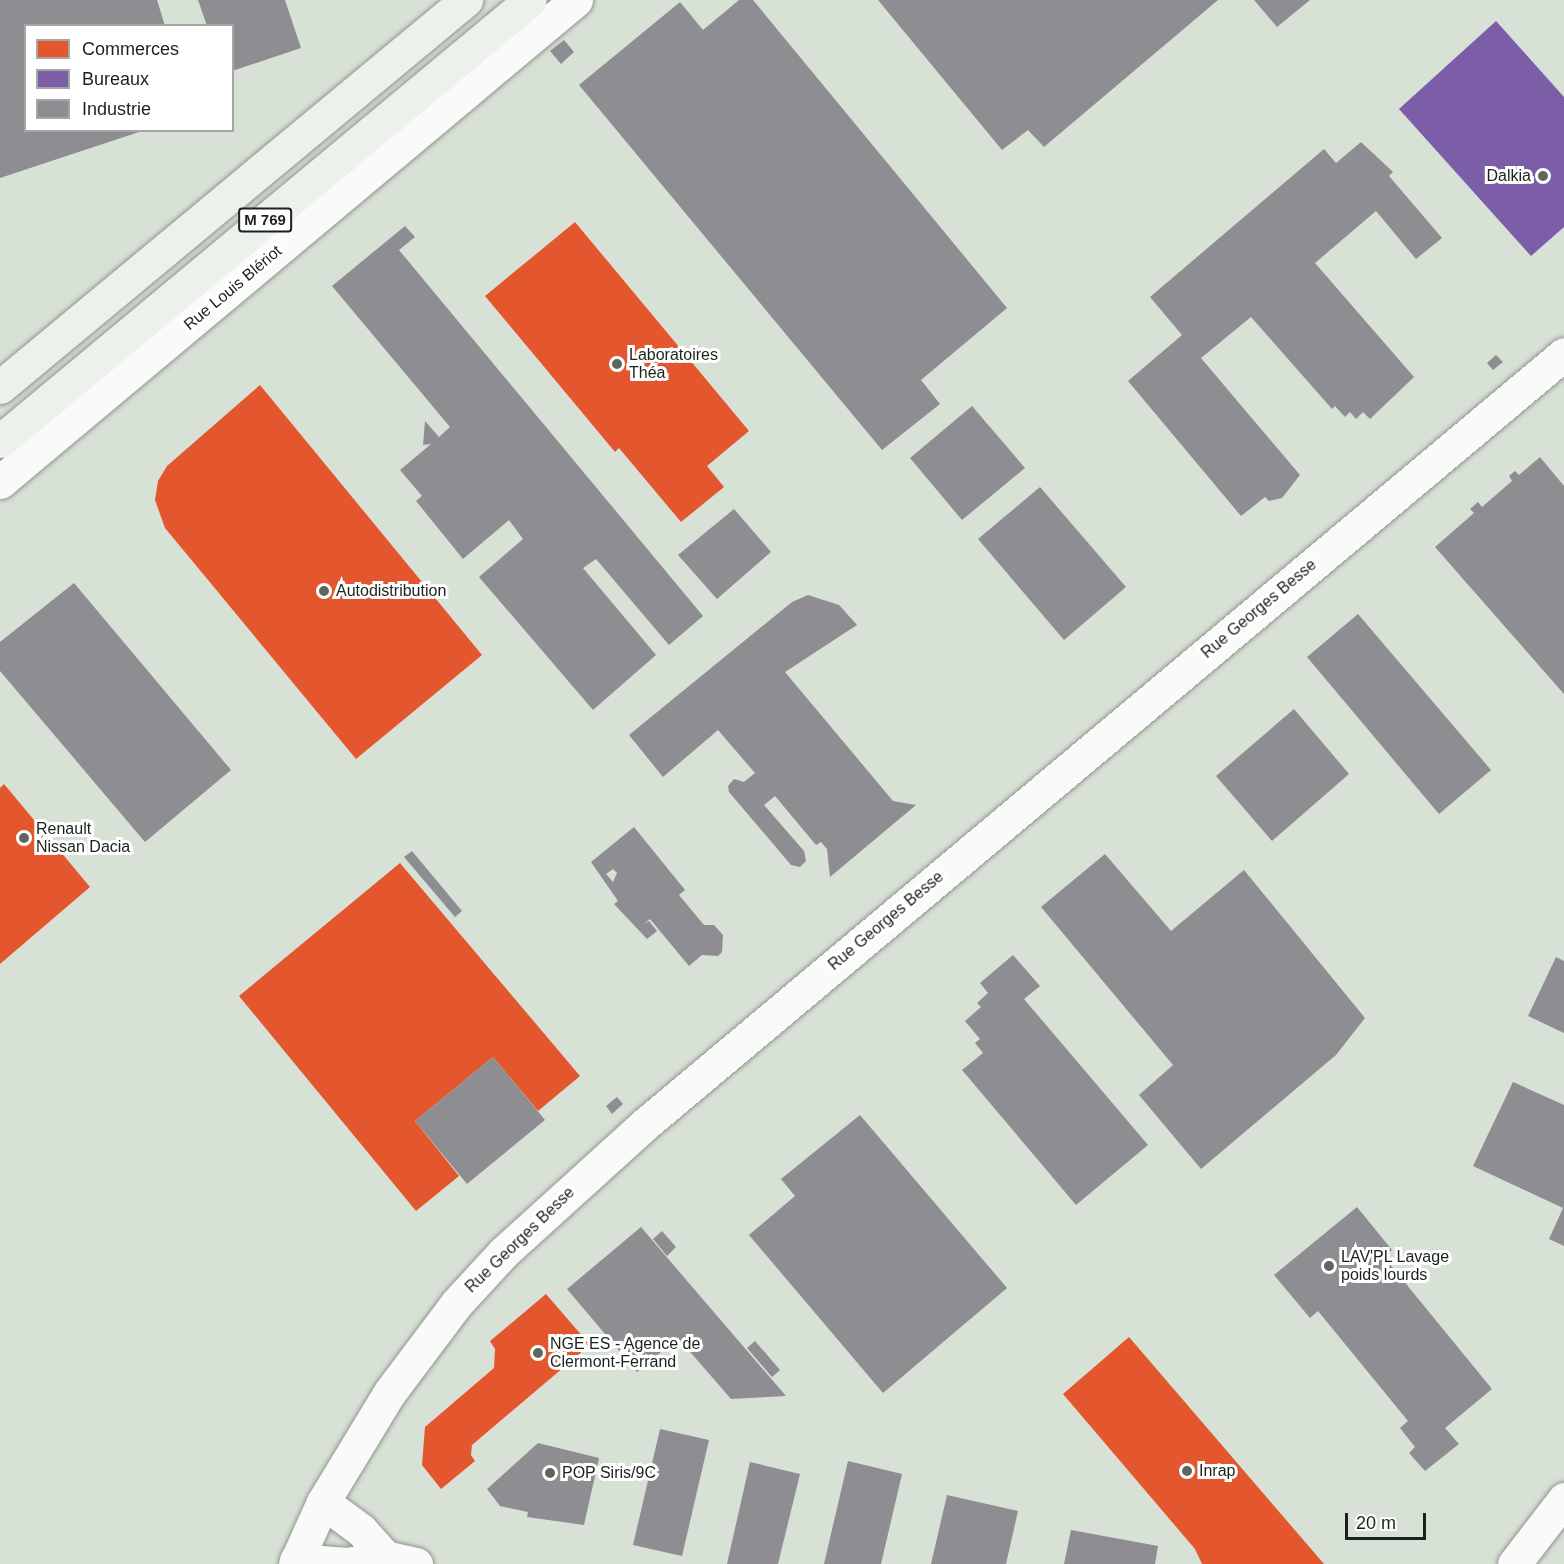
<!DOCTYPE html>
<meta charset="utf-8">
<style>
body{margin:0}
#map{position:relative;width:1564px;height:1564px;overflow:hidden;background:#d8e1d6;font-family:Helvetica,sans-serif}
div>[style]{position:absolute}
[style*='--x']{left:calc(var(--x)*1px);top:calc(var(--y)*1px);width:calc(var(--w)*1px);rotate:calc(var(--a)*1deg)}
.shops>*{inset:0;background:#e4572e}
.offices>*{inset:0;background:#7b5ea7}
.industry>*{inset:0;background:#8d8d92}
.roads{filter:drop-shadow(0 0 2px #90978e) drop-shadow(0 0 2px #90978e)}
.minor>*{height:33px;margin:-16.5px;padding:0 16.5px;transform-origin:16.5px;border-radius:16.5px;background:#f9faf9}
.major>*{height:33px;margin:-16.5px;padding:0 16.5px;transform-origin:16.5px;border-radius:16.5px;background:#ecf1eb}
.dots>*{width:16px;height:16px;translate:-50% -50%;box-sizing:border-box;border:3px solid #fff;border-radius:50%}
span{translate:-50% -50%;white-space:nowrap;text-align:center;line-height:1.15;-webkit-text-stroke:6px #fff;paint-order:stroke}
.shield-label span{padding:2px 4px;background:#fff;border:2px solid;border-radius:4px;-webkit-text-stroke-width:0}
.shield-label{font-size:15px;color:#1b221b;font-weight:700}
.poi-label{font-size:16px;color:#1b221b}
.right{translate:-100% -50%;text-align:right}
.left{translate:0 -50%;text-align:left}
.street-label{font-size:16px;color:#1b221b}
.legend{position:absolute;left:24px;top:24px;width:210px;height:108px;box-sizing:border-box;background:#fff;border:2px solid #a4a7a4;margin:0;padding:8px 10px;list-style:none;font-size:18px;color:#1b221b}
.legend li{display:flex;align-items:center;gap:12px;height:30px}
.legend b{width:30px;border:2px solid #a4a7a4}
.scale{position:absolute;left:1345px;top:1513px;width:81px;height:27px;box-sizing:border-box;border:3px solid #1b221b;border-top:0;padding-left:8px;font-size:18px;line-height:21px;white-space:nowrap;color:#1b221b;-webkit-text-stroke:4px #fff;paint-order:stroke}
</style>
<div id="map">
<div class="shops">
<div style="clip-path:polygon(575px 222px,749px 431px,707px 466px,724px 487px,681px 522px,619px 448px,615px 452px,485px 296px)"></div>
<div style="clip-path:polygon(260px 385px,482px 655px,356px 759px,165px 528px,155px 500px,158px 481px,167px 466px)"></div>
<div style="clip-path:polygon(4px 784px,90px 887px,0 964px,0 788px)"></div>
<div style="clip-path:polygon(400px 863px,580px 1076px,538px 1111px,493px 1057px,415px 1121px,459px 1176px,416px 1211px,239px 996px)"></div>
<div style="clip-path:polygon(546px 1294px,590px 1345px,472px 1445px,471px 1455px,475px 1461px,441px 1489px,422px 1465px,425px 1427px,494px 1368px,495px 1349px,490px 1341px)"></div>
<div style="clip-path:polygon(1129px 1337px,1324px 1564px,1202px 1564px,1195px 1549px,1063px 1394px)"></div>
</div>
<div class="offices">
<div style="clip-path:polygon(1496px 21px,1564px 97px,1564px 227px,1531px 256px,1399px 109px)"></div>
</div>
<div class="industry">
<div style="clip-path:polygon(0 0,157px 0,165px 26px,26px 26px,26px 130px,142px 131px,0 178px)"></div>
<div style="clip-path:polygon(198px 0,285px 0,301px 48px,232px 71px,232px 26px,207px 26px)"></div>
<div style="clip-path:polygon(739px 0,753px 0,1007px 308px,921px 380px,940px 404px,882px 450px,579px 85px,680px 2px,703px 30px)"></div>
<div style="clip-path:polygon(878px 0,1218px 0,1044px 147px,1028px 130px,1002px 150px)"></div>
<div style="clip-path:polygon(1254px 0,1310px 0,1277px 27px)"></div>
<div style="clip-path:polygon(564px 40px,574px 52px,561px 64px,550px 51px)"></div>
<div style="clip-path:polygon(1361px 142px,1393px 172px,1389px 176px,1442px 238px,1416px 259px,1376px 211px,1315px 263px,1414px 377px,1370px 419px,1363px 412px,1356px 419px,1350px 412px,1345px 417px,1335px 406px,1332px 409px,1251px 317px,1201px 358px,1300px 475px,1282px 498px,1269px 501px,1265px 497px,1241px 516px,1128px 381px,1182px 335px,1150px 297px,1324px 149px,1336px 163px)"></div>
<div style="clip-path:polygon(405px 226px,415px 237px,399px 250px,703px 616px,669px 645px,596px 559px,583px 568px,656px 655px,593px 710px,479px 577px,523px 539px,509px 520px,463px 559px,416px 501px,422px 496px,400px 470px,431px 444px,423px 445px,425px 421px,439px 437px,450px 427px,332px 286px)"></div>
<div style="clip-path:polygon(1496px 355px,1503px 362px,1493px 370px,1487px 363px)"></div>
<div style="clip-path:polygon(972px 406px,1025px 468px,962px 520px,910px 458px)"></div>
<div style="clip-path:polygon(1540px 457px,1564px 486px,1564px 694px,1435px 547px,1474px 513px,1470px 509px,1478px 502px,1482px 507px,1512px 481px,1509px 476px,1515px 471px,1519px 475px)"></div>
<div style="clip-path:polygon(1040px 487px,1126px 587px,1064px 640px,978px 539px)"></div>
<div style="clip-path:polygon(734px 509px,771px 552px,717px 599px,678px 555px)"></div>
<div style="clip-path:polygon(74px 583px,231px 770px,145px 842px,0 671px,0 642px)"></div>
<div style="clip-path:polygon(808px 595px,839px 605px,857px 625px,785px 672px,893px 801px,916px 805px,830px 877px,827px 849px,821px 842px,816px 845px,775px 796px,764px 805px,804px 851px,806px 861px,800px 867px,791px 865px,729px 792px,728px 786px,734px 779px,744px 782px,755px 773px,718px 730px,663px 777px,629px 735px,792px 602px)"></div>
<div style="clip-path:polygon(1358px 614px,1491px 770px,1439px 814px,1307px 657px)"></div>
<div style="clip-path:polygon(1294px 709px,1349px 774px,1272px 841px,1216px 776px)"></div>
<div style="clip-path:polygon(evenodd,634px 827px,685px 890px,679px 895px,704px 925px,714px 925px,723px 935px,722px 952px,718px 956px,702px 955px,689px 966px,650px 919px,643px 925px,649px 921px,657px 931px,647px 939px,614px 904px,618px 901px,591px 862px,634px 827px,613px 869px,617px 873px,613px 882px,606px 874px,613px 869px)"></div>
<div style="clip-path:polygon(412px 851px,462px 911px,455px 917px,404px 857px)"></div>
<div style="clip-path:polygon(1105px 854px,1171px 931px,1244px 870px,1365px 1018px,1336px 1055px,1201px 1169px,1139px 1095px,1173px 1065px,1041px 907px)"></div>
<div style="clip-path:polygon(1013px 955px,1040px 986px,1024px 999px,1148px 1145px,1076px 1205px,962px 1070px,983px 1053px,975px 1043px,980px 1039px,965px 1021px,981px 1007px,977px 1003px,988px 993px,980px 983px)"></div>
<div style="clip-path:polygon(1556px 957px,1564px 961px,1564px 1033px,1528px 1016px)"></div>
<div style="clip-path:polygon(493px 1057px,545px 1120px,467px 1184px,415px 1121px)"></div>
<div style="clip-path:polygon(1513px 1082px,1564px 1105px,1564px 1246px,1549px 1239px,1563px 1208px,1473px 1166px)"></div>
<div style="clip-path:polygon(617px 1097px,623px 1104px,612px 1114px,606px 1106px)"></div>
<div style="clip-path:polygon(860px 1115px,1007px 1288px,883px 1393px,749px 1235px,795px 1196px,781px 1179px)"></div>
<div style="clip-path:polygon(1357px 1207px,1392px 1250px,1384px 1257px,1492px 1389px,1445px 1428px,1459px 1444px,1425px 1471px,1409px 1453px,1415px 1447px,1400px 1428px,1408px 1421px,1318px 1311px,1310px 1318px,1274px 1275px)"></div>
<div style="clip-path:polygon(641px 1227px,700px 1296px,786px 1396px,731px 1399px,678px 1338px,637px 1372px,567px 1289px)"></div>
<div style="clip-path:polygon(662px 1231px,676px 1247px,667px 1256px,653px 1239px)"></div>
<div style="clip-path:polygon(755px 1341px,780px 1370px,772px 1377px,747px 1348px)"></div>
<div style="clip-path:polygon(660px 1429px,709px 1440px,682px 1556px,633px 1545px)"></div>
<div style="clip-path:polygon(538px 1443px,599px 1458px,584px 1525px,527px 1517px,528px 1512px,500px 1506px,487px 1489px)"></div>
<div style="clip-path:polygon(848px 1461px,902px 1474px,881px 1564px,824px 1564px)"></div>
<div style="clip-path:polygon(750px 1462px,800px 1474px,778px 1564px,727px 1564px)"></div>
<div style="clip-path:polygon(947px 1495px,1018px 1511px,1006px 1564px,931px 1564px)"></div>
<div style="clip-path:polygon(1071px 1530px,1158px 1546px,1155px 1564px,1064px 1564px)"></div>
</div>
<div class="roads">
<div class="minor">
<div style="--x:0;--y:482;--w:751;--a:-39.92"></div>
<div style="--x:323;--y:1502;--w:47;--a:36.4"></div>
<div style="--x:361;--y:1530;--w:36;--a:48"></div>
<div style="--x:296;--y:1560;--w:51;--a:4.5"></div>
<div style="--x:347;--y:1564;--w:39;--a:-10"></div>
<div style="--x:385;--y:1557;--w:32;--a:13"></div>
<div style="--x:295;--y:1564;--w:68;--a:-65.7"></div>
<div style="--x:323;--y:1502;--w:129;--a:-58.7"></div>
<div style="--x:390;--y:1392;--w:110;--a:-53.1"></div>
<div style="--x:456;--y:1304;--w:69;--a:-47.3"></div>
<div style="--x:503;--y:1253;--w:190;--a:-42.2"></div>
<div style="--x:644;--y:1125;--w:1200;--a:-39.96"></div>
<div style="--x:1514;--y:1564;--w:82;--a:-52.4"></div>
</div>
<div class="major">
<div style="--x:0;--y:387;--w:606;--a:-39.71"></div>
<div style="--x:0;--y:441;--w:689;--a:-39.76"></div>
</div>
</div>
<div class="dots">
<div style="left:1543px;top:176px;background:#5d655c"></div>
<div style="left:617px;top:364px;background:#5d655c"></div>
<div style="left:324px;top:591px;background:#5d655c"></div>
<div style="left:24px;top:838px;background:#5d655c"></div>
<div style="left:1329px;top:1266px;background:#5d655c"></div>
<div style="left:538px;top:1353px;background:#5d655c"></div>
<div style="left:1187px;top:1471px;background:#5d655c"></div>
<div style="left:550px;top:1473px;background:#5d655c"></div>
</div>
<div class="shield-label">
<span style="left:265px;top:220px">M 769</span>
</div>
<div class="poi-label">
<span class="right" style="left:1531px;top:176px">Dalkia</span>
<span class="left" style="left:629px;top:364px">Laboratoires<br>Théa</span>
<span class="left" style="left:336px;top:591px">Autodistribution</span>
<span class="left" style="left:36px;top:838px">Renault<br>Nissan Dacia</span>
<span class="left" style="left:1341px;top:1266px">LAV'PL Lavage<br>poids lourds</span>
<span class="left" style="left:550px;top:1353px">NGE ES - Agence de<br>Clermont-Ferrand</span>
<span class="left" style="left:1199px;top:1471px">Inrap</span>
<span class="left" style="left:562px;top:1473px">POP Siris/9C</span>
</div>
<div class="street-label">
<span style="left:233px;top:288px;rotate:-40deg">Rue Louis Blériot</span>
<span style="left:1259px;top:609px;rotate:-40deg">Rue Georges Besse</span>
<span style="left:886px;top:921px;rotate:-40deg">Rue Georges Besse</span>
<span style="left:520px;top:1240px;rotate:-44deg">Rue Georges Besse</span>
</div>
<ul class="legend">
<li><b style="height:16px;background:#e4572e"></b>Commerces</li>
<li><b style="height:16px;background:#7b5ea7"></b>Bureaux</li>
<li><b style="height:16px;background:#8d8d92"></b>Industrie</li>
</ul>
<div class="scale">20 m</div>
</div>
